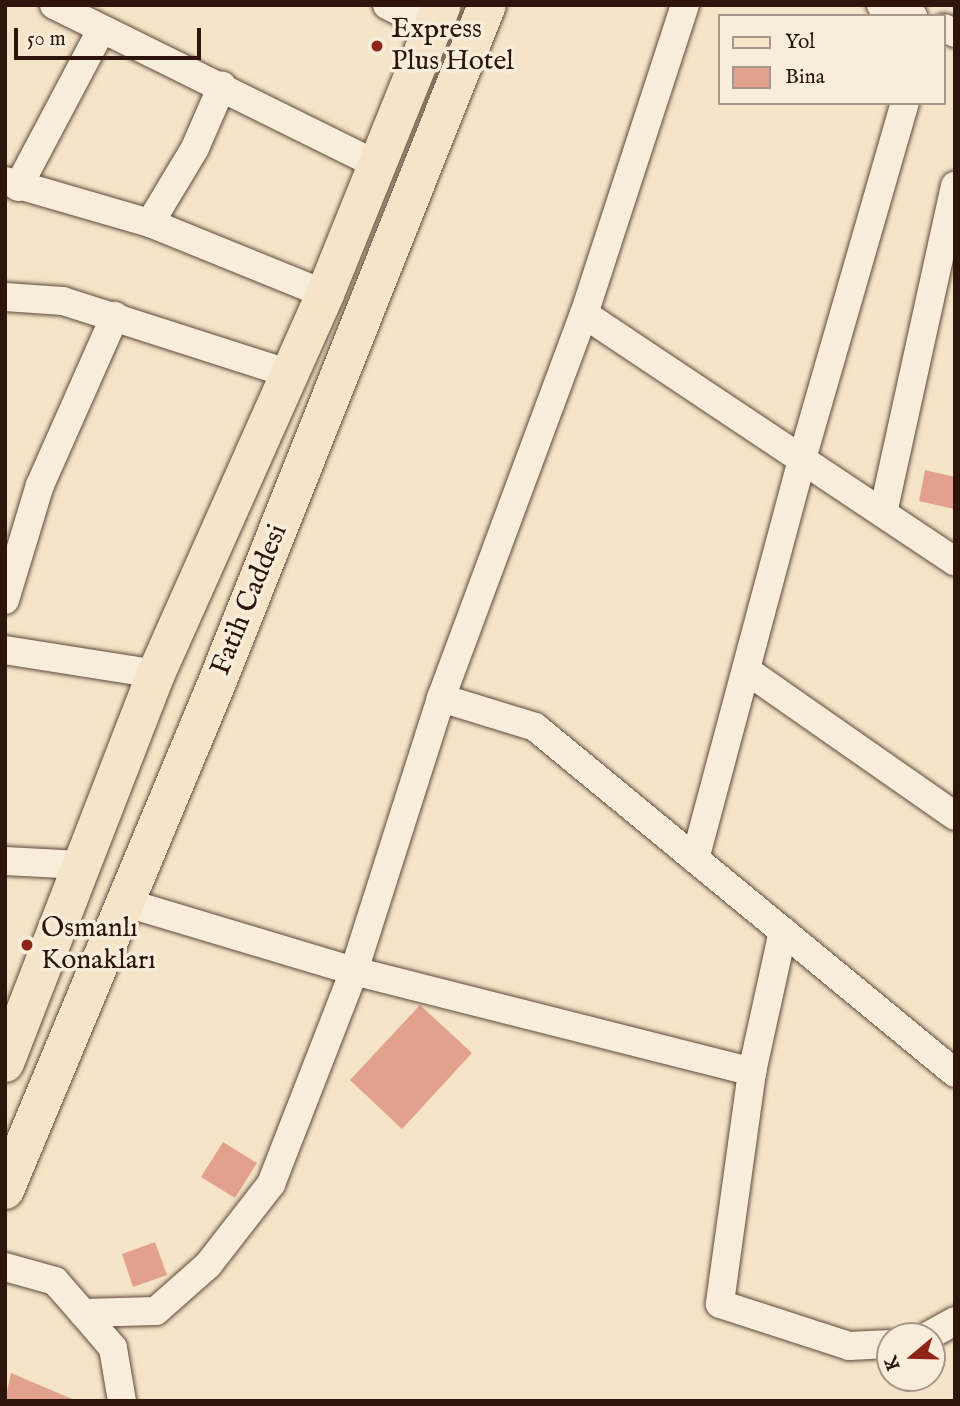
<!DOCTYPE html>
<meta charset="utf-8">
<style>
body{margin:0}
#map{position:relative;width:960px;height:1406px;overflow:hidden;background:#f5e4c7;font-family:"IM FELL English",serif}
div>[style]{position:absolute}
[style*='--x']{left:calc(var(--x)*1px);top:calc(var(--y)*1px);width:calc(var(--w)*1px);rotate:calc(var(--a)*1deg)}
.building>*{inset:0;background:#e2a18d}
.roads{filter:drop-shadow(0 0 2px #60493b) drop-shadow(0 0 2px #60493b)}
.minor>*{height:28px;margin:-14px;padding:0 14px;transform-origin:14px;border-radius:14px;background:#f8eddb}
.primary>*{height:38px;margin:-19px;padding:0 19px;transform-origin:19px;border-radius:19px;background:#f5e4c7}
.dots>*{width:19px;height:19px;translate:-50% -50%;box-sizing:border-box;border:4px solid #f8eddb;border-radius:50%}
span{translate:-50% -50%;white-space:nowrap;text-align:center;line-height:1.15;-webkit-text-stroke:7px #f8eddb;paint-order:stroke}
.poi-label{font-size:28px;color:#2e150c}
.left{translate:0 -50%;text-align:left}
.street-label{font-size:28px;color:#2e150c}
.frame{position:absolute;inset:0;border:7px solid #2e150c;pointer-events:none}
.legend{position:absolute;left:718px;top:14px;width:228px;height:91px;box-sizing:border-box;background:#f8eddb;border:2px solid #a79788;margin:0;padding:9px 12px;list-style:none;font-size:21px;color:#2e150c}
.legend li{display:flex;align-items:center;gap:14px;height:35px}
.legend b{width:35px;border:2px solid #a79788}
.north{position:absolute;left:876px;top:1322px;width:70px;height:70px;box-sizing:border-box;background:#f8eddb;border:2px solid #a79788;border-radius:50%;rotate:251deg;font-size:19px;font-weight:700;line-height:28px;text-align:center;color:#2e150c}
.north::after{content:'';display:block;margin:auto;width:24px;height:32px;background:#8f2418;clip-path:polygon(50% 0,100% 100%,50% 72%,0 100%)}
.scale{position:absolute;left:14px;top:28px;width:187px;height:32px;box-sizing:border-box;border:4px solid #2e150c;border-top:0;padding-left:9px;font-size:21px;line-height:24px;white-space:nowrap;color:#2e150c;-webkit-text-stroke:5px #f8eddb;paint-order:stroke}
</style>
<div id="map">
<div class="building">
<div style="clip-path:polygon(925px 470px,955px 477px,954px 509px,919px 501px)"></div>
<div style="clip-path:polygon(420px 1005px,472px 1053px,402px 1129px,350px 1080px)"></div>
<div style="clip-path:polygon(223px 1142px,257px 1163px,235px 1198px,201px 1177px)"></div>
<div style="clip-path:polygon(155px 1242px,167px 1275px,133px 1287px,122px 1254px)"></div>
<div style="clip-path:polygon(11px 1373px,77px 1401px,5px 1400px)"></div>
</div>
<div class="roads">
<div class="minor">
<div style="--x:54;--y:5;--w:361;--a:26.3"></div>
<div style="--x:387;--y:5;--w:53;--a:27.1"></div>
<div style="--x:881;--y:5;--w:34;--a:19"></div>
<div style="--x:944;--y:28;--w:12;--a:24"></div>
<div style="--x:5;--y:181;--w:151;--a:16.2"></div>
<div style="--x:150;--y:223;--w:189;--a:22.1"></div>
<div style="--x:18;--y:187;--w:178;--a:-62.1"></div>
<div style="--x:150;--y:223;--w:87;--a:-59"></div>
<div style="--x:195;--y:148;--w:68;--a:-66.5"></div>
<div style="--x:5;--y:297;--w:58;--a:3.9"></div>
<div style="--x:63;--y:301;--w:238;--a:17.8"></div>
<div style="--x:584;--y:314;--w:446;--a:33.7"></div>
<div style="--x:883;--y:513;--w:335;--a:-77.6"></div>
<div style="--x:5;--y:600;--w:120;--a:-73.1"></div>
<div style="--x:40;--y:485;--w:185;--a:-66.1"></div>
<div style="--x:5;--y:650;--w:153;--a:9"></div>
<div style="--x:746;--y:670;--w:255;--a:34.9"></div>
<div style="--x:441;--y:698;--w:98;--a:17.1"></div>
<div style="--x:535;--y:727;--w:544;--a:39.48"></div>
<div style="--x:695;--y:859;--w:414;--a:-75"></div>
<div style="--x:802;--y:459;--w:371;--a:-73.9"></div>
<div style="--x:5;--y:861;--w:76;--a:3"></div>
<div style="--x:127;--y:903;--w:237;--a:16.7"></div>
<div style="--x:354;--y:971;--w:411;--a:14.2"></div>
<div style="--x:783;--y:931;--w:144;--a:102.4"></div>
<div style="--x:752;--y:1072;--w:234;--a:97.9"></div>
<div style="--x:720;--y:1304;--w:136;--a:18"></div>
<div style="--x:849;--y:1346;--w:41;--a:-2.8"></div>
<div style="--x:5;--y:1267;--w:52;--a:15.6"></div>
<div style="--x:55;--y:1281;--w:43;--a:48.8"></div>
<div style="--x:83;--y:1313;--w:46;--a:49.4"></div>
<div style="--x:113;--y:1348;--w:54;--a:80.4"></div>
<div style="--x:83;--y:1313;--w:73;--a:-1.6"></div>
<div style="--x:156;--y:1311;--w:69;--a:-41.5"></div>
<div style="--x:208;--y:1265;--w:103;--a:-52.1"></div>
<div style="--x:271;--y:1184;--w:229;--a:-68.7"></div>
<div style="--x:354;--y:971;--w:287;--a:-72.3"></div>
<div style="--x:441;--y:698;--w:410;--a:-69.6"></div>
<div style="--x:584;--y:314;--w:325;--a:-71.9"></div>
<div style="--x:928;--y:1336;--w:31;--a:-29"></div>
</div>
<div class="primary">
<div style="--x:5;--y:1063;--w:417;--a:-68.8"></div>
<div style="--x:156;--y:674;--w:416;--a:-66"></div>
<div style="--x:325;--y:294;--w:312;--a:-68"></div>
<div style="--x:5;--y:1190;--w:542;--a:-67.32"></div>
<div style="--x:214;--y:690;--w:737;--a:-68.27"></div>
</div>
</div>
<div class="dots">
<div style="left:377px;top:46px;background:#8f2418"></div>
<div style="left:27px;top:945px;background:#8f2418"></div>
</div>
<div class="poi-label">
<span class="left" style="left:391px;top:46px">Express<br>Plus Hotel</span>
<span class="left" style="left:41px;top:945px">Osmanlı<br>Konakları</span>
</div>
<div class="street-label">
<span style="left:250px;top:600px;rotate:-68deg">Fatih Caddesi</span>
</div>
<div class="frame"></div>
<ul class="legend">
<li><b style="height:9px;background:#f5e4c7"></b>Yol</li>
<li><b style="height:19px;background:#e2a18d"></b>Bina</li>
</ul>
<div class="north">K</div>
<div class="scale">50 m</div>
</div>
